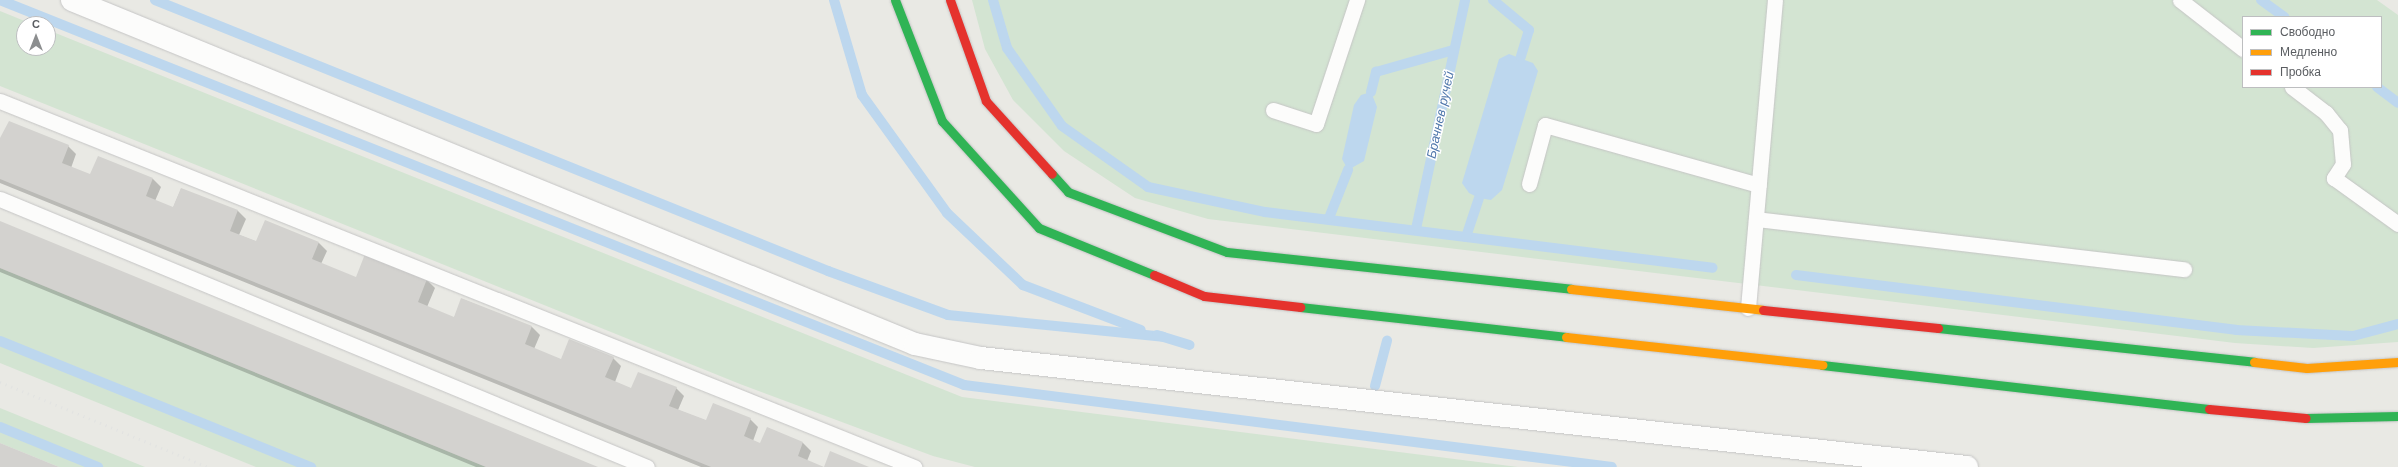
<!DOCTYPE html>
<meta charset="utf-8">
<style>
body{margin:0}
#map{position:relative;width:2398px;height:467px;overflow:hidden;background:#e9e9e4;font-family:"Work Sans",sans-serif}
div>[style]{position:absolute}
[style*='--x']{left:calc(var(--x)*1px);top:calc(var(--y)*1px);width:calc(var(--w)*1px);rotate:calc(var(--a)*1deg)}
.green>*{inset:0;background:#d3e4d2}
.water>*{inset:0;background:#bdd7ee}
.shadow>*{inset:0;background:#0003}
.stream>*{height:10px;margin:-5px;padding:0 5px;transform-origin:5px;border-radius:5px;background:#bdd7ee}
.building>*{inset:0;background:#d3d2cf}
.roads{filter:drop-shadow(0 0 1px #c5c5c5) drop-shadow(0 0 1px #c5c5c5)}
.lane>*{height:15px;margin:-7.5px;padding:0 7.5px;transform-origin:7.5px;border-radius:7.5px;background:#fcfcfb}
.street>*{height:22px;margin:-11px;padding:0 11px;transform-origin:11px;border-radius:11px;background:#fcfcfb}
.fast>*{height:9px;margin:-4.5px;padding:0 4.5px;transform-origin:4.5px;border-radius:4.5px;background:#30b455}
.slow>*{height:9px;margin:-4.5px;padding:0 4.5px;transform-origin:4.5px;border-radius:4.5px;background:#ff9f0a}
.jam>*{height:9px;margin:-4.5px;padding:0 4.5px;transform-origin:4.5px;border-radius:4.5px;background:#e5322d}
.rail>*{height:3px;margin-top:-1.5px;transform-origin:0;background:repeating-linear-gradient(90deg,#e1e2e1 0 1px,transparent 0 6px)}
span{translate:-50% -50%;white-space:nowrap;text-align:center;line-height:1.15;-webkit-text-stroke:3px #fff;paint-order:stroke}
.water-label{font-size:13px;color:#4e76ab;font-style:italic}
.legend{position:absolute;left:2242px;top:16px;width:140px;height:72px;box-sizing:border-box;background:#fff;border:1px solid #bdbec0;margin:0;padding:5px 7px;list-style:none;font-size:12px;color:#5a5d61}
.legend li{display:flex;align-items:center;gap:8px;height:20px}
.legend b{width:20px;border:1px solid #bdbec0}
.north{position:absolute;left:16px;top:16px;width:40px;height:40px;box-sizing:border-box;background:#fff;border:1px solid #bdbec0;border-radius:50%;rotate:0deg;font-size:11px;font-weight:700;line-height:16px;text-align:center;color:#5a5d61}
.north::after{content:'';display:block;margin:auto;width:14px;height:18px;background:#8c8e8f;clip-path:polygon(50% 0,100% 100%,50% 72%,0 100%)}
</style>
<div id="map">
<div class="green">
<div style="clip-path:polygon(evenodd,972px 0,2377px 0,2398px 15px,2398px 342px,2313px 348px,2235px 343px,1208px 219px,1135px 198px,1064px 151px,1013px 100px,985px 49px,972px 0,2243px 17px,2381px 17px,2381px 87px,2243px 87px,2243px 17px)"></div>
<div style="clip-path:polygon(0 11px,32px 24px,24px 24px,24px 48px,48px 48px,48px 30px,962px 397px,1518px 467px,975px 467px,933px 456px,740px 384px,0 86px)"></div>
<div style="clip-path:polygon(0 268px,486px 467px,256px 467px,0 363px)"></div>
<div style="clip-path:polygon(0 408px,145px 467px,59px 467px,0 443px)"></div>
</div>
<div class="water">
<div style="clip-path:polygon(1509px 54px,1533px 63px,1538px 71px,1502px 190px,1491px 200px,1479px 198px,1469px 193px,1462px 183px,1499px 59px)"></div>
<div style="clip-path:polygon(1371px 92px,1377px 107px,1364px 161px,1348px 170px,1342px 159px,1354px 105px,1361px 95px)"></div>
</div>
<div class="shadow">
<div style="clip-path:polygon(0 139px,68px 146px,76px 154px,71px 168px,91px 176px,153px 179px,161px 187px,155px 201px,173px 208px,181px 189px,238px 211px,246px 219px,239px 235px,257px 242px,319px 243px,327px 251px,321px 264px,356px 279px,427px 280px,435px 288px,427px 307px,454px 318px,462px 299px,532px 327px,540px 335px,534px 349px,562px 360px,613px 358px,621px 366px,615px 382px,632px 389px,676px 388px,684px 396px,678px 410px,707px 421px,750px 419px,758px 427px,753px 441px,761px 444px,768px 428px,803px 443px,811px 451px,807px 461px,822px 467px,701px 467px,0 183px)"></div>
<div style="clip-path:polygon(0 222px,596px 467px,476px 467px,0 272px)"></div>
</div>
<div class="stream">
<div style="--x:0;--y:0;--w:1038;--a:21.77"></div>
<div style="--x:964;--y:385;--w:653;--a:7.21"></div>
<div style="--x:155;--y:0;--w:726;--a:21.93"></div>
<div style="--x:828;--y:271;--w:128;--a:20.1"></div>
<div style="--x:948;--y:315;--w:216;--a:5.8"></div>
<div style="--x:834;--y:0;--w:99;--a:73.6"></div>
<div style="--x:862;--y:95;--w:145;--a:54.2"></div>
<div style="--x:947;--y:213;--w:105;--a:43.5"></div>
<div style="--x:1023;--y:285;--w:126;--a:20.9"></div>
<div style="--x:993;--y:0;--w:50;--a:73.7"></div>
<div style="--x:1007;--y:48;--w:95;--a:54.8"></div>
<div style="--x:1062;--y:126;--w:105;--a:35.3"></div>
<div style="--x:1148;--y:187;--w:120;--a:12.1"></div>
<div style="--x:1265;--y:212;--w:451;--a:7.1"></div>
<div style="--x:1493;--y:0;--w:47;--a:39.8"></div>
<div style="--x:1529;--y:30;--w:28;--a:107"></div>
<div style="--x:2261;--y:0;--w:29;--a:36"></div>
<div style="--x:2377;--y:87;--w:26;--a:37"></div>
<div style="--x:1371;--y:92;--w:21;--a:-76"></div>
<div style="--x:1376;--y:72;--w:80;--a:-15.9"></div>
<div style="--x:1329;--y:218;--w:52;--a:-68.4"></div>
<div style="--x:1416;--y:229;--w:234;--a:-77.9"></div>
<div style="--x:1466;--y:237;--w:41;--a:-71.6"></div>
<div style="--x:1796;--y:275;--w:443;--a:7.1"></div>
<div style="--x:2236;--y:330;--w:117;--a:2.9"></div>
<div style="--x:2353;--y:336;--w:47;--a:-14.9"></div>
<div style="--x:1157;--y:335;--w:34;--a:17"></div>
<div style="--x:0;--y:341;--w:336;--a:22.1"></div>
<div style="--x:1375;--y:386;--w:47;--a:-75.1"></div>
<div style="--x:0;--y:427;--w:106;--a:22.2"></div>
</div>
<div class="building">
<div style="clip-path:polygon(9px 121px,69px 145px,62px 163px,90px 174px,98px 156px,153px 178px,146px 196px,173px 207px,181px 188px,238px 210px,230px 231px,256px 241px,265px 220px,319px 242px,312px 259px,356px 277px,365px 254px,427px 279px,418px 302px,454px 317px,461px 298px,532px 326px,525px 344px,561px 359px,569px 339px,614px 357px,605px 377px,631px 388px,638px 372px,677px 387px,669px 406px,706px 420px,713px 403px,751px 418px,744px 436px,760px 443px,767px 427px,803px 442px,798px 456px,824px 467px,830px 451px,869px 467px,711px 467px,0 179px,0 138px)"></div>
<div style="clip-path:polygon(0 221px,598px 467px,486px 467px,0 268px)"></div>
<div style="clip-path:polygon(0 443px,59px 467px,0 467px)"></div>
</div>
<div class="roads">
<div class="lane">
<div style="--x:2180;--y:0;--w:80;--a:37.9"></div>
<div style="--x:2292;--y:87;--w:43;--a:37.4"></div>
<div style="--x:2326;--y:113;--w:22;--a:51"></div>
<div style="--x:2340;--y:130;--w:34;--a:85"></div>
<div style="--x:2343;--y:164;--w:17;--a:123"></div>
<div style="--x:2334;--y:178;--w:79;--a:35.7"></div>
<div style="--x:0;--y:101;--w:985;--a:21.82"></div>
<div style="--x:1273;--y:110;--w:45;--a:18"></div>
<div style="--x:1316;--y:124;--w:131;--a:-71.7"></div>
<div style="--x:1529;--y:184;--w:61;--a:-74.8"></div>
<div style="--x:1545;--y:125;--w:222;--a:15.7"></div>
<div style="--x:0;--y:199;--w:700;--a:22.5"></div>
<div style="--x:1756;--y:219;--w:431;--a:6.7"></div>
<div style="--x:1748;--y:308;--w:309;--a:-85"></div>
</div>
<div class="street">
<div style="--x:72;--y:0;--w:910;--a:22.2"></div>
<div style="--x:915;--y:344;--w:67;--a:12"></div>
<div style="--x:981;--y:358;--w:992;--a:6.31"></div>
</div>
<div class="fast">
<div style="--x:895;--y:0;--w:130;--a:68.8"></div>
<div style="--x:942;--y:121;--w:144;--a:47.8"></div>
<div style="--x:1039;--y:228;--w:124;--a:22.2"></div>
<div style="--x:1052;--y:174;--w:24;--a:48"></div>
<div style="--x:1068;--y:192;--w:170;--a:20.7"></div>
<div style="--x:1227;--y:252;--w:346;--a:6.1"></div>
<div style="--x:1300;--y:307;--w:268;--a:6.4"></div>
<div style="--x:1938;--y:328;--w:318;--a:6.1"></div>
<div style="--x:1822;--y:365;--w:389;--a:6.5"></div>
<div style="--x:2306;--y:418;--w:92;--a:-1.2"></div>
</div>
<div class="slow">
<div style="--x:1571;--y:289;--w:193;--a:6.2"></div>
<div style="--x:1566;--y:337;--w:258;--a:6.2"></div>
<div style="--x:2254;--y:362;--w:53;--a:6.5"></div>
<div style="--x:2307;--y:368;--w:91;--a:-3.8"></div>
</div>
<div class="jam">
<div style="--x:950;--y:0;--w:107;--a:70.4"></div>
<div style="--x:986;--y:101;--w:98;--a:47.9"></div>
<div style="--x:1154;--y:275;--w:54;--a:22.8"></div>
<div style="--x:1204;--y:296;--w:97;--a:6.5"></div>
<div style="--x:1763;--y:310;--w:176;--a:5.9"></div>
<div style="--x:2209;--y:409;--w:97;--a:5.3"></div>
</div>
</div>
<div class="rail">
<div style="--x:0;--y:382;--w:225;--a:22.2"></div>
</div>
<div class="water-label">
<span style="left:1441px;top:115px;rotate:-78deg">Брачнев ручей</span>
</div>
<ul class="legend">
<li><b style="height:5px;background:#30b455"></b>Свободно</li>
<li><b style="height:5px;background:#ff9f0a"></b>Медленно</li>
<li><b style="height:5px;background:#e5322d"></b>Пробка</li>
</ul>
<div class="north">С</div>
</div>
